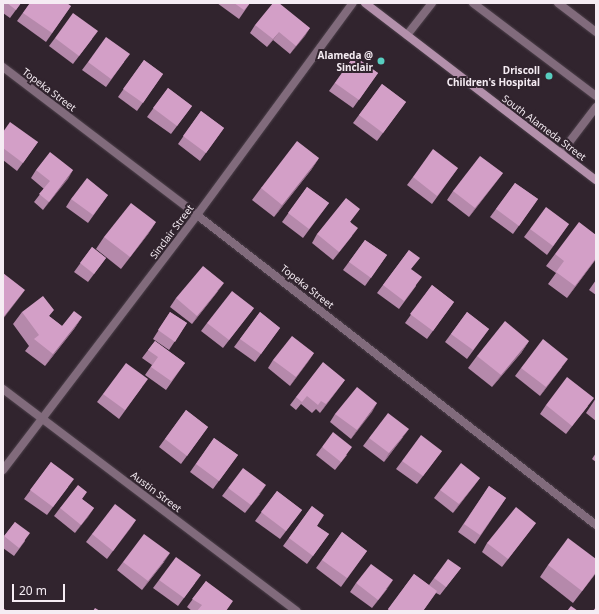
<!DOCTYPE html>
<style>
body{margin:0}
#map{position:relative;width:599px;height:614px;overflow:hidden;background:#31242e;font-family:"Noto Sans",sans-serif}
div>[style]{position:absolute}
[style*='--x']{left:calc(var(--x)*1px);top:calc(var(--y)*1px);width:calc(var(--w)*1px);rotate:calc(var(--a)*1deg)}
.roads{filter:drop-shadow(0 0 1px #4c404a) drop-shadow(0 0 1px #4c404a)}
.lane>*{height:8px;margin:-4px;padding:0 4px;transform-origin:4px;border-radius:4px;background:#816b7c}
.street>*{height:8px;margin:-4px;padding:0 4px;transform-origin:4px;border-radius:4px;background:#816b7c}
.secondary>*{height:8px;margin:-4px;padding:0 4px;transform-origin:4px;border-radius:4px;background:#b390ab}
.wall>*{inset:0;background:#b589ab}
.shaded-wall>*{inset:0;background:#946f8b}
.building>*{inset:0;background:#d39fc7}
.dots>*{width:11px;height:11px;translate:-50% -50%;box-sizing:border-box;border:2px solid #31242e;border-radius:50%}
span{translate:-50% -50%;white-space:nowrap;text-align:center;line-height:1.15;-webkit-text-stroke:4px #31242e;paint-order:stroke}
.poi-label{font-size:10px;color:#f5ecf3;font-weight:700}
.right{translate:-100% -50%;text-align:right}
.street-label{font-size:10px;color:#f5ecf3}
.frame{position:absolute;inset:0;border:4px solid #f5ecf3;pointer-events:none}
.scale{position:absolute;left:12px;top:584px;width:53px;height:18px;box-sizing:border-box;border:2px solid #f5ecf3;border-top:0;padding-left:5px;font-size:12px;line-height:14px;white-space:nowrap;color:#f5ecf3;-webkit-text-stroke:3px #31242e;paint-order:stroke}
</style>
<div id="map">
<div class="roads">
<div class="lane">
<div style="--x:473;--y:3;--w:154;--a:37.1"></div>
<div style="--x:558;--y:3;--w:48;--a:37.3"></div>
<div style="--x:407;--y:35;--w:41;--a:-52"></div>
<div style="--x:561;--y:153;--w:58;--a:-52.7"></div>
</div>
<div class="street">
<div style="--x:3;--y:67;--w:244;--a:37.3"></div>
<div style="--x:197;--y:215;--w:505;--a:37.85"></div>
<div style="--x:3;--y:389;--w:368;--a:37.1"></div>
<div style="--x:3;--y:470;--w:320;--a:-52.7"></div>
<div style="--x:197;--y:215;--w:263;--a:-53.7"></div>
</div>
<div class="secondary">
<div style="--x:365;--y:3;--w:291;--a:37.5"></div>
</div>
</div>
<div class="wall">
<div style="clip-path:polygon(3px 3px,21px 3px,10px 18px,3px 13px)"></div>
<div style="clip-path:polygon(30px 3px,71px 6px,46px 42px,17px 21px)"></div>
<div style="clip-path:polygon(217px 3px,250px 3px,239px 19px)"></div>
<div style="clip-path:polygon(255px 25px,310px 28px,290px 54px,273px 40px,267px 47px,250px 33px)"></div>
<div style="clip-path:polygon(55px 38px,92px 39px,73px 64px,49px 46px)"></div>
<div style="clip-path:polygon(354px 56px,378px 73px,353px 108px,329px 91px)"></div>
<div style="clip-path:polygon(144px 60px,163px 74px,137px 111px,118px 97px)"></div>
<div style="clip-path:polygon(88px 62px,124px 62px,106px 87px,82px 70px)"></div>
<div style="clip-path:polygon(382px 84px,406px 102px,377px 141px,353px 123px)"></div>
<div style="clip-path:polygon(168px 88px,192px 106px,171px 134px,147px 117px)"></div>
<div style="clip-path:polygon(201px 111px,224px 128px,200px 161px,178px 144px)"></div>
<div style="clip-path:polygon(3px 132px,38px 142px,17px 171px,3px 160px)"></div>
<div style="clip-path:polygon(319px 158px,311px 170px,274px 217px,252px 200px,261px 188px)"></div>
<div style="clip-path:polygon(458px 168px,432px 204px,407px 185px,413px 177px)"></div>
<div style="clip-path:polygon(36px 170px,73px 170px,43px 210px,34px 202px,44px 189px,31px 178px)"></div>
<div style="clip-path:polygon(503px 173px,469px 217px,447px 200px,453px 191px)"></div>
<div style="clip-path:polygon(515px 183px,538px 199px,513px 234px,490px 217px)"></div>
<div style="clip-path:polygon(307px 187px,329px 203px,303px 238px,282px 222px)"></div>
<div style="clip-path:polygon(108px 195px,88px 223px,66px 207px,71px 199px)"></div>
<div style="clip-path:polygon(156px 222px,148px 234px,121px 269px,96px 249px,104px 237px)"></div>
<div style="clip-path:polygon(351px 222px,352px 236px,333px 260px,312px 243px,317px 234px)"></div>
<div style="clip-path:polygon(569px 224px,547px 255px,524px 237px,530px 229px)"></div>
<div style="clip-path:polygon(365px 240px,387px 255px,365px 286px,343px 270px)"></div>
<div style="clip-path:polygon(92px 247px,106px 258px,88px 282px,74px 272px)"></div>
<div style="clip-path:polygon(409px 250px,411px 270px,416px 286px,399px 309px,377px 293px)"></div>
<div style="clip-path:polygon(555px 254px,596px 259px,567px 298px,548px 284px,556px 273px,546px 266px)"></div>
<div style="clip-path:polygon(596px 280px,596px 295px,589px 290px)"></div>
<div style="clip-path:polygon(432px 285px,454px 302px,427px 339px,405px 323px)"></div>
<div style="clip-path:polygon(218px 291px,192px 324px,170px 307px,176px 298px)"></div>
<div style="clip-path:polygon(254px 308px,223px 348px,201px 331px,207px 323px)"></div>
<div style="clip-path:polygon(22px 312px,49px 316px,62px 326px,82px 317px,74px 329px,45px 366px,25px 351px,29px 346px,13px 324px)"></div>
<div style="clip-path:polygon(170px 312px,187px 323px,169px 350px,153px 339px)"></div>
<div style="clip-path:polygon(260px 312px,280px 328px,255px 362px,234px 347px)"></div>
<div style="clip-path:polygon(467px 312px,489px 329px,467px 359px,445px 342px)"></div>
<div style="clip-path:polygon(155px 341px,185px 363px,166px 390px,145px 375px,152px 365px,142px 358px)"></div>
<div style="clip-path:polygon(529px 341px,521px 353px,492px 387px,468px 368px,477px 356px)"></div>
<div style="clip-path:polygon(314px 353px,290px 386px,268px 368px,273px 360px)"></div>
<div style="clip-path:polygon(562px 367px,540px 396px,515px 376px,521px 368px)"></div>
<div style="clip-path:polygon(345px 380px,320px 413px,316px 409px,312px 413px,301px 404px,296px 410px,290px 405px,296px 397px)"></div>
<div style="clip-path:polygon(142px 387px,119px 419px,97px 402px,103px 394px)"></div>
<div style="clip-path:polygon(596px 398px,596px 421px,586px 413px)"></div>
<div style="clip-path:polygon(377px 403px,351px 439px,330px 422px,335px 414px)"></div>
<div style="clip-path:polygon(546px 405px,588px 406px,566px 434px,540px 414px)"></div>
<div style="clip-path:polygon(186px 410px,208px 427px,181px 464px,159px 447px)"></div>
<div style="clip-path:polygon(403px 437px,384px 462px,363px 446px,369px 438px)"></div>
<div style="clip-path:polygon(214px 438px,238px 455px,213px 489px,190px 472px)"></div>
<div style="clip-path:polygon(322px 447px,347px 455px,335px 470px,316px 455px)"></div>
<div style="clip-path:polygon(442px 451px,417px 484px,396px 469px,402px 461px)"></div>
<div style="clip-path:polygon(596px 453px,596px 462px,592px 459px)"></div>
<div style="clip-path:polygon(51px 462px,68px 487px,47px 515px,24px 499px)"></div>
<div style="clip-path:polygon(480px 478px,453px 513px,434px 498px,440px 490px)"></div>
<div style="clip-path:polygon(489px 486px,506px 498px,475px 544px,458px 532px)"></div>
<div style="clip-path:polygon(228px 488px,260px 494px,245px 513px,222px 496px)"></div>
<div style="clip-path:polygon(277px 491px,302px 510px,280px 539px,255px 521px)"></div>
<div style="clip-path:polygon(82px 499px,94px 508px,75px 533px,54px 516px,60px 508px)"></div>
<div style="clip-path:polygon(312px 506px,317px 526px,329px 534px,307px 564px,283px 546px)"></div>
<div style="clip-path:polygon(136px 520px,107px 559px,86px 542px,92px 534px)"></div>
<div style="clip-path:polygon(15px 522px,25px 541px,14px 556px,3px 548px,3px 538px)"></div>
<div style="clip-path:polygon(536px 523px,502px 567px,482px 552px,487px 543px)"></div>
<div style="clip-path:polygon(342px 532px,367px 551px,341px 587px,316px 568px)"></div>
<div style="clip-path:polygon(596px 559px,596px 573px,573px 603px,540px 577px,548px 565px)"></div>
<div style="clip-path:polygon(123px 562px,164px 562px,142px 590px,117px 570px)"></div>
<div style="clip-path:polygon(461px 568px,440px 595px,436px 593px,423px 611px,387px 611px,414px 574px,429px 585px,434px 578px)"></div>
<div style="clip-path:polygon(159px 580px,195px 583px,178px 606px,153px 588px)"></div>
<div style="clip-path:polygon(206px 581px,226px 611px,192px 611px,187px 607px)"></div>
<div style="clip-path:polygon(356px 583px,387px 589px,372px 608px,350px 592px)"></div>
</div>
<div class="shaded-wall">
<div style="clip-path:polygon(310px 28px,305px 36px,290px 54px,296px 46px)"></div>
<div style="clip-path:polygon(279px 32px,273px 40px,267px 47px,273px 39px)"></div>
<div style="clip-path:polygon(319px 158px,311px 170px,274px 217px,282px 205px)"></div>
<div style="clip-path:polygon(73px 170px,68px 179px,43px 210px)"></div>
<div style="clip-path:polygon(503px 173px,497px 181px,469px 217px,475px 208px)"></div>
<div style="clip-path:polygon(156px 222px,148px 234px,121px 269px,130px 257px)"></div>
<div style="clip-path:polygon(358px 228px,352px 236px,333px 260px,339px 252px)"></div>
<div style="clip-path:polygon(596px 258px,596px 259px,567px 298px,575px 286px)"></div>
<div style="clip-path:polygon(224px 283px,218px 291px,192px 324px,197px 316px)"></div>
<div style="clip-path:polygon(25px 290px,19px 298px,3px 319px,3px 318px)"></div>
<div style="clip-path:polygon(82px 317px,74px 329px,45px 366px,53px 354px)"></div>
<div style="clip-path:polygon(529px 341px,521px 353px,492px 387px,501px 375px)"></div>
<div style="clip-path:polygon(314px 353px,308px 362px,290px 386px,296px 377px)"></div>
<div style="clip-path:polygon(568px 359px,562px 367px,540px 396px,546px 387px)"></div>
<div style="clip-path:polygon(345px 380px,339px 388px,320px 413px,326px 404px)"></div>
<div style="clip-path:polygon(377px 403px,372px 412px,351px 439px,357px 430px)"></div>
<div style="clip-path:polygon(409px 429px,403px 437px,384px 462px,389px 453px)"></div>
<div style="clip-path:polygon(480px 478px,474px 486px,453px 513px,459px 504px)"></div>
<div style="clip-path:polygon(266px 485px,260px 494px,245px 513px)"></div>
<div style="clip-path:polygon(94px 508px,88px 517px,75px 533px,81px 525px)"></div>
<div style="clip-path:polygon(136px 520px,130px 529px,107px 559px,113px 551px)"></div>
<div style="clip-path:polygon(170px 553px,164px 562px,142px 590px,148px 581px)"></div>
<div style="clip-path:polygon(596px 572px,596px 573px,573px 603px,582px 591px)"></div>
<div style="clip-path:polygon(393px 580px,387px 589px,372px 608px)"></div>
</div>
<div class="building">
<div style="clip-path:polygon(7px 3px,21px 3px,16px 10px)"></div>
<div style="clip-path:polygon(30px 3px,67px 3px,71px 6px,52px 33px,23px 13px)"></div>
<div style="clip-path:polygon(234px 3px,250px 3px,244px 10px)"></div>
<div style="clip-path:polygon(273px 3px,279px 3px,310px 28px,296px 46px,279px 32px,273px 39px,255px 25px)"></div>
<div style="clip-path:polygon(73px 13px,98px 31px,79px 56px,55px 38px)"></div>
<div style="clip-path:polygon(106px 37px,130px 54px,111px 79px,88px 62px)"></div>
<div style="clip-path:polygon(354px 56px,378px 73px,359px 100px,335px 83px)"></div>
<div style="clip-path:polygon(144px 60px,163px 74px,143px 103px,123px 89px)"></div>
<div style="clip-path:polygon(382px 84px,406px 102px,383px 133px,359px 115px)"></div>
<div style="clip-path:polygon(168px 88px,192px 106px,177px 126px,153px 108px)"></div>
<div style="clip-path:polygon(201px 111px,224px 128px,206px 153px,183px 136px)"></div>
<div style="clip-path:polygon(10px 122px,38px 142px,23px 163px,3px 148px,3px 132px)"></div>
<div style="clip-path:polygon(297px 141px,319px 158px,282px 205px,261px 188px)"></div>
<div style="clip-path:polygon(433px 149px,458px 168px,437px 196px,413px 177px)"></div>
<div style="clip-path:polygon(50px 152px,73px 170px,49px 202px,39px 194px,50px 181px,36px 170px)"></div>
<div style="clip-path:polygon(480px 156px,503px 173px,475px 208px,453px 191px)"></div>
<div style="clip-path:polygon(87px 178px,108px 195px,93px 215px,71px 199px)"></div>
<div style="clip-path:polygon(515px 183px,538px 199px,519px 226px,496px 209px)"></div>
<div style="clip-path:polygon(307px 187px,329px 203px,309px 229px,288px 213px)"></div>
<div style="clip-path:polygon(346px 198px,360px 209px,350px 222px,358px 228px,339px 252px,317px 234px)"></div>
<div style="clip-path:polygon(131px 203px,156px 222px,130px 257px,104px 237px)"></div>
<div style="clip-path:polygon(546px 207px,569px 224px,553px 246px,530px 229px)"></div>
<div style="clip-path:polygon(579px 222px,596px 235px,596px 258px,575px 286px,556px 272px,564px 261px,555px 254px)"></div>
<div style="clip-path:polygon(365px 240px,387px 255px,371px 278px,349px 262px)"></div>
<div style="clip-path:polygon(92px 247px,106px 258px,94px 274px,80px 263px)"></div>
<div style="clip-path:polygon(409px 250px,420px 258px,411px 269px,422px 277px,404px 301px,383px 285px)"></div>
<div style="clip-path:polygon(203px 266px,224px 283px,197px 316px,176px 298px)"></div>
<div style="clip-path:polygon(3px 273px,25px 290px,3px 318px)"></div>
<div style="clip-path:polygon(432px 285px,454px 302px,433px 331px,410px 314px)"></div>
<div style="clip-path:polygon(232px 291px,254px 308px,229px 340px,207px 323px)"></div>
<div style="clip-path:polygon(43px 296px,54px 310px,49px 316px,62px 326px,74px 311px,82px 317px,53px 354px,34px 339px,39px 335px,22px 312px)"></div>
<div style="clip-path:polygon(170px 312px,187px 323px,175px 342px,158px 330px)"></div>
<div style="clip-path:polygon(260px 312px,280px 328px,261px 354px,240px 339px)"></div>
<div style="clip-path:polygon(467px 312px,489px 329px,473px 350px,451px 334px)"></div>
<div style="clip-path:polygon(505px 321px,529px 341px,501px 375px,477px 356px)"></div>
<div style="clip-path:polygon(292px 336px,314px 353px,296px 377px,273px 360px)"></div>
<div style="clip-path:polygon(543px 339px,568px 359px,546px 387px,521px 368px)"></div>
<div style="clip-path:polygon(155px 341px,185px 363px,171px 381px,151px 367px,158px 357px,148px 350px)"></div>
<div style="clip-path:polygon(323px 362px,345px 380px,326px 404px,321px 401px,318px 405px,307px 396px,302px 402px,296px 397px)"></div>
<div style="clip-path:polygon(126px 363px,148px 379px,125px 410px,103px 394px)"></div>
<div style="clip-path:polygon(567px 377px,594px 398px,572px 426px,546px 405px)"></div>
<div style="clip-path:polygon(357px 387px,377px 403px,357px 430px,335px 414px)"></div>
<div style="clip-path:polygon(186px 410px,208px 427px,187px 456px,165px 439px)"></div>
<div style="clip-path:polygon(388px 413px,409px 429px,389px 453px,369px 438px)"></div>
<div style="clip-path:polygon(333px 432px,352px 447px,341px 462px,322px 447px)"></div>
<div style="clip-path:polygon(421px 435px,442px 451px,423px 476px,402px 461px)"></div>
<div style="clip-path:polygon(214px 438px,238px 455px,219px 481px,196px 464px)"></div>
<div style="clip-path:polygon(51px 462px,74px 479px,53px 507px,30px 490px)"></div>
<div style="clip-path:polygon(461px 463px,480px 478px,459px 504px,440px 490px)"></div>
<div style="clip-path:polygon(243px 468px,266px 485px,251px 505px,228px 488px)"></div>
<div style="clip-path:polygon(78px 485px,87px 492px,82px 499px,94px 508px,81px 525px,60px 508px)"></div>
<div style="clip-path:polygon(489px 486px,506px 498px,480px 535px,464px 524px)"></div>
<div style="clip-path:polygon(277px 491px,302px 510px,286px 531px,261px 512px)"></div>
<div style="clip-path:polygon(115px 504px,136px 520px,113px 551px,92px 534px)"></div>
<div style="clip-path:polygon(312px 506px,324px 515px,317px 526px,329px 534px,313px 556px,289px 538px)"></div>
<div style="clip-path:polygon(516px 507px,536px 523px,508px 559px,487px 543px)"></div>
<div style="clip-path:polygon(15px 522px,30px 533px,19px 548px,4px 536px)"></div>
<div style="clip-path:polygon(342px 532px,367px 551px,347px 578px,322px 560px)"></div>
<div style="clip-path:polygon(144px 534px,170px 553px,148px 581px,123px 562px)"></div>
<div style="clip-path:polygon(568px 538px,596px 559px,596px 572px,582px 591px,548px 565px)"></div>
<div style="clip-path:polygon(176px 557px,201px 575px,184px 598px,159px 580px)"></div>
<div style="clip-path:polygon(448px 559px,461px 568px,446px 587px,434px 578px)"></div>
<div style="clip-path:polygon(371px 564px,393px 580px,378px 600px,356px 583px)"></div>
<div style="clip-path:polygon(414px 574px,437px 591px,423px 611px,391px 611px,388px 609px)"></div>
<div style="clip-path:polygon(206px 581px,233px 601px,226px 611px,197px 611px,202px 605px,192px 599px)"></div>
<div style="clip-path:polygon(571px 606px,578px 611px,567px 611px)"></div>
<div style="clip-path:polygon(596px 607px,596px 611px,593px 611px)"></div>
<div style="clip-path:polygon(3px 608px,7px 611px,3px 611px)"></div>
<div style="clip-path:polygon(95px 608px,100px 611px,93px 611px)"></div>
</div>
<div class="dots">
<div style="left:381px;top:61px;background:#58cec0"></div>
<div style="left:549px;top:76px;background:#58cec0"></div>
</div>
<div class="poi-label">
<span class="right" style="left:373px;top:61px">Alameda @<br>Sinclair</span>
<span class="right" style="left:540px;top:76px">Driscoll<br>Children's Hospital</span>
</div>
<div class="street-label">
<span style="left:49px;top:90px;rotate:37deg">Topeka Street</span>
<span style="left:544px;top:128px;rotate:37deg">South Alameda Street</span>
<span style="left:172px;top:232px;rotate:-53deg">Sinclair Street</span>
<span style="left:307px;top:287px;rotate:38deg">Topeka Street</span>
<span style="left:156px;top:492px;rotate:37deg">Austin Street</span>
</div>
<div class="frame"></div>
<div class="scale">20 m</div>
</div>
